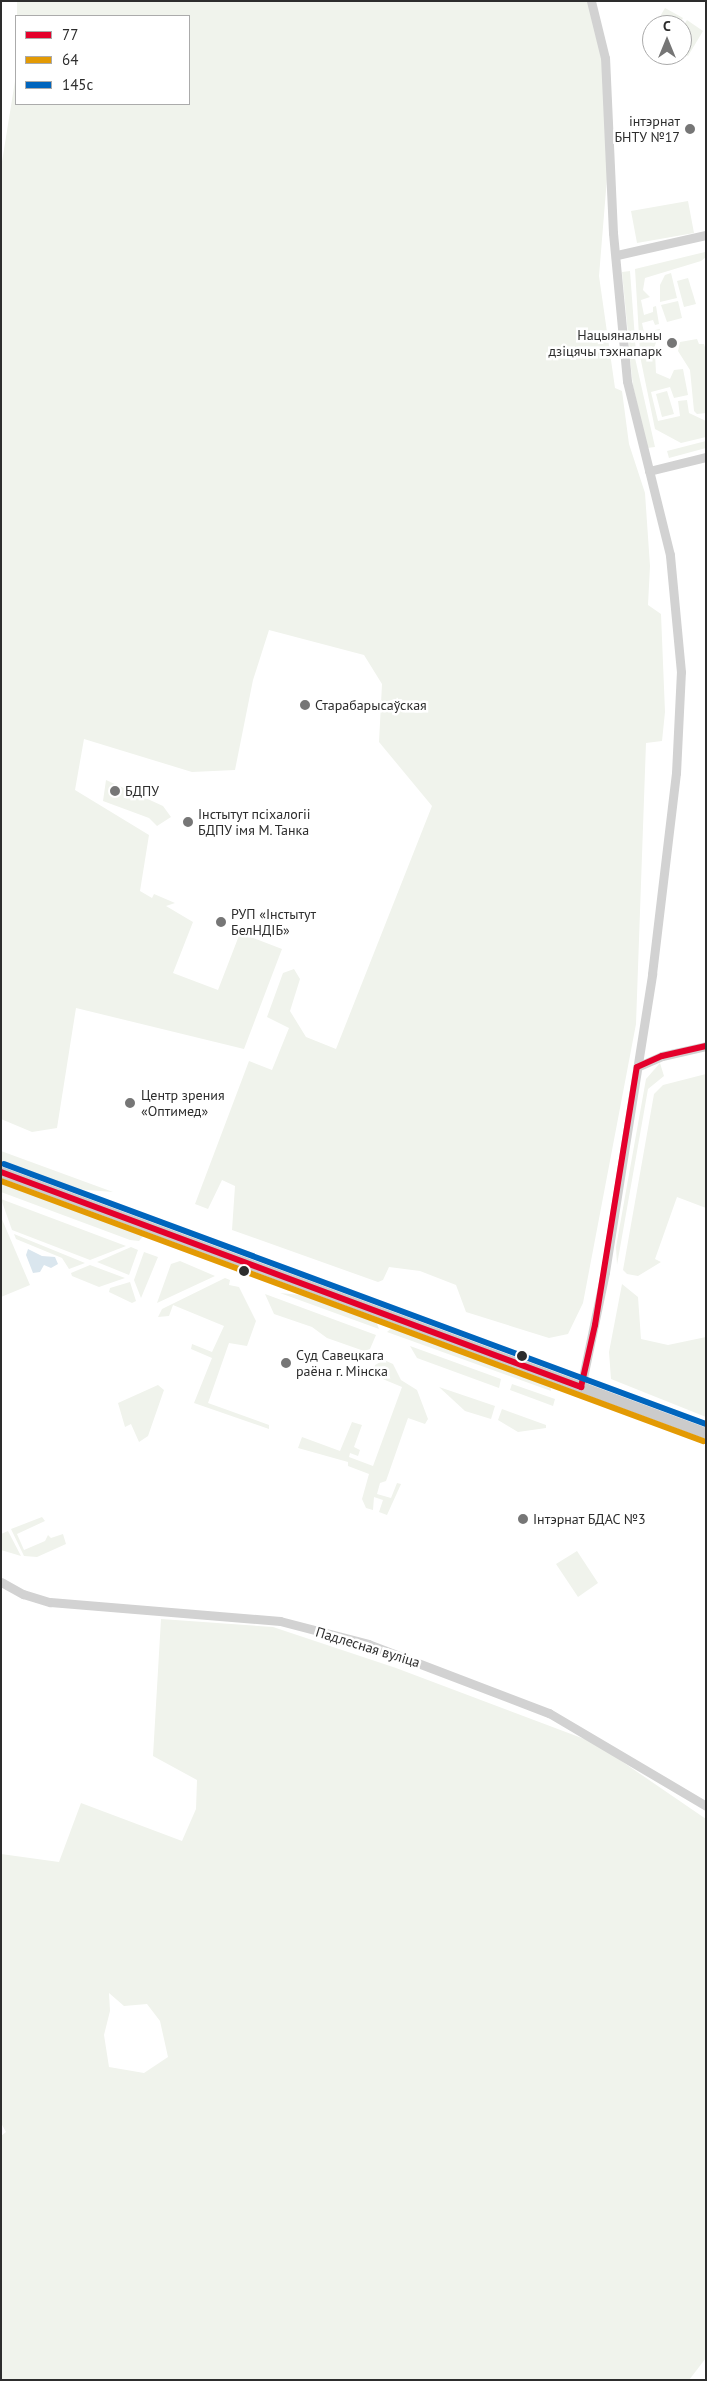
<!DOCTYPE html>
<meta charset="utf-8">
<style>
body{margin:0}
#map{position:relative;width:707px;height:2381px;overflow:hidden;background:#fff;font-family:"PT Sans",sans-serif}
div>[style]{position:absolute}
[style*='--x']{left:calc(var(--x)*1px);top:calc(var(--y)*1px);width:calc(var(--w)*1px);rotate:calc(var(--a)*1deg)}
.green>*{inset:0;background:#f0f3ec}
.water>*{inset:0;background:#dae6ee}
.street>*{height:9px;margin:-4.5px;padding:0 4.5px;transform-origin:4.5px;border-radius:4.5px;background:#d2d2d2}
.secondary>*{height:11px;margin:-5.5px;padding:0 5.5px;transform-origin:5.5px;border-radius:5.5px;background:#cbcbcb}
.bus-1>*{height:6px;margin:-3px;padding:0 3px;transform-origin:3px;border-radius:3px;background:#e4002b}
.bus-2>*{height:6px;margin:-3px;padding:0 3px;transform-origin:3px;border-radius:3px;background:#e39a04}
.bus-3>*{height:6px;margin:-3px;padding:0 3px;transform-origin:3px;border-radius:3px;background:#0065bd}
.dots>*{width:14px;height:14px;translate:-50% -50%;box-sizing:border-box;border:2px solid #fff;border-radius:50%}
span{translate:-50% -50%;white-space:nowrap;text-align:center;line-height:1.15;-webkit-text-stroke:5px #fff;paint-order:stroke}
.poi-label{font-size:14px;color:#2d2d2d}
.right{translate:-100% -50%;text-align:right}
.left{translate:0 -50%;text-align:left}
.street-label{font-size:14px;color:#2d2d2d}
.frame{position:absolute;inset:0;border:2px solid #2d2d2d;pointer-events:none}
.legend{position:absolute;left:15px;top:15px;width:175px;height:90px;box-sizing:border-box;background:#fff;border:1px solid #ababab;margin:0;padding:6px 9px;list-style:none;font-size:15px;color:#2d2d2d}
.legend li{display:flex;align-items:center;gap:10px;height:25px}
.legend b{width:25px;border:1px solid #ababab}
.north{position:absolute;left:642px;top:15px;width:50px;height:50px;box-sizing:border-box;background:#fff;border:1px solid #ababab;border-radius:50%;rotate:0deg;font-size:14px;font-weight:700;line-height:20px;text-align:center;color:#2d2d2d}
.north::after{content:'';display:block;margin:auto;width:18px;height:22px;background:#767676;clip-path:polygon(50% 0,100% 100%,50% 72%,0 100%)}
</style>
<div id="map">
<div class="green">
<div style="clip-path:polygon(17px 1px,588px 1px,601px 45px,608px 166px,599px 276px,615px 388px,622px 391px,629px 444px,645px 493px,650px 566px,648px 605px,661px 614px,665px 712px,662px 741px,646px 743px,636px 1024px,583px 1303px,568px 1334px,549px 1338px,466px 1312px,456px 1285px,420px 1271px,389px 1267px,383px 1280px,378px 1282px,232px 1230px,235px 1186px,222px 1180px,208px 1209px,195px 1204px,249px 1061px,272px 1070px,289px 1028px,267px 1017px,283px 973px,294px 969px,300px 979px,290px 1011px,306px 1037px,336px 1049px,432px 806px,379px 742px,382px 684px,364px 655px,269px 630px,253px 680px,235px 770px,192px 772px,84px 739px,75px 790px,149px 835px,140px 891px,152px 898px,154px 894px,175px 903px,166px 906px,193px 922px,173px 973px,218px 990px,240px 933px,282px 949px,244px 1049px,76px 1008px,57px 1128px,32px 1132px,1px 1119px,1px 168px,15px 81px,16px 33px,16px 104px,189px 104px,189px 16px,17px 16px)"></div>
<div style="clip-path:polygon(665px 8px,683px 18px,679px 25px,655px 25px)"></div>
<div style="clip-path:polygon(687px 20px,703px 31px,688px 56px,682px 53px,682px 28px)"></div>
<div style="clip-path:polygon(688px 201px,694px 233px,637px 243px,631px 211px)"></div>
<div style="clip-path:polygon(705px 252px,706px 257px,701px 261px,645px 278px,643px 290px,650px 297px,641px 300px,644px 315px,653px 312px,653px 307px,656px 306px,659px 324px,655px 325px,653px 320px,642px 323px,645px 337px,656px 334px,655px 330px,660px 329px,654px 349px,640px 352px,635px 269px)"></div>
<div style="clip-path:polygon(630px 271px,636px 353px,630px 354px,622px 272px)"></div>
<div style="clip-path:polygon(671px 273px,677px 298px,660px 302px,660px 285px,665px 275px)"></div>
<div style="clip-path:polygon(688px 278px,696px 304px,684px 307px,677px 281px)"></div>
<div style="clip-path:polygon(678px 301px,682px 318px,667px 322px,661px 305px)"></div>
<div style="clip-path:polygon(697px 339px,699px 344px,704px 344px,706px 351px,706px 413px,697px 414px,694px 411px,690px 370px,678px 351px,680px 342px)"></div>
<div style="clip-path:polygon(655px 353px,656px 373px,670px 379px,674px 370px,683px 369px,688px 395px,674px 398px,670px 387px,651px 392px,658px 421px,680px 416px,678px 401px,687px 400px,689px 413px,706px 421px,706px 437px,681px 443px,655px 429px,640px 356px)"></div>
<div style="clip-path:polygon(635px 358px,655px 447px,647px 448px,633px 386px,630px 359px)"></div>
<div style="clip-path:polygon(667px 391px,674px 414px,662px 417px,656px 394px)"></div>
<div style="clip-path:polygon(706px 441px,706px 448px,669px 458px,667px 451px)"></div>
<div style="clip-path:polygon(106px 780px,163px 806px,171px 817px,157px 826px,149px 818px,103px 801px)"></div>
<div style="clip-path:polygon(660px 1063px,664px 1076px,648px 1089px,617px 1265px,616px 1247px,646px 1079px)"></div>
<div style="clip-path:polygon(706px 1074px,706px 1208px,677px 1197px,655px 1259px,661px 1262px,638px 1276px,627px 1274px,623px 1270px,654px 1094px,663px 1085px)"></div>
<div style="clip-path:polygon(1px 1151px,72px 1177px,113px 1192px,75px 1189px,1px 1162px)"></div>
<div style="clip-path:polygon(1px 1182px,144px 1235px,139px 1241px,130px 1240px,1px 1192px)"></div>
<div style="clip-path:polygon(1px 1199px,126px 1246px,90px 1260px,12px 1230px)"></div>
<div style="clip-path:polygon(1px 1217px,30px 1285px,1px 1297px)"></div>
<div style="clip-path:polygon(14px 1234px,85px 1263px,69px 1269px,62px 1258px,16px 1239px)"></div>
<div style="clip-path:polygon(131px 1247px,138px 1250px,129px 1275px,97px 1262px)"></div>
<div style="clip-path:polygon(144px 1252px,158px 1257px,141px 1298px,134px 1280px)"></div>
<div style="clip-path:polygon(180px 1261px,215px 1276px,157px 1303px,171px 1264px)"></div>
<div style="clip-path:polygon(90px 1265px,125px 1278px,99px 1287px,72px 1276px,71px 1273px)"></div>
<div style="clip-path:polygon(225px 1278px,230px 1280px,229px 1285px,239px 1287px,256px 1321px,247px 1346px,229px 1343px,208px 1403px,269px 1425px,269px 1429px,194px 1403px,212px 1358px,191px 1349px,192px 1344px,212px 1352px,224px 1326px,173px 1305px,169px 1316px,158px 1317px,162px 1309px)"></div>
<div style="clip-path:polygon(130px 1282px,136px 1301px,132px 1303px,109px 1292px,110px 1288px)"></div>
<div style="clip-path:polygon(622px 1284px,638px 1297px,641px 1339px,668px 1345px,706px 1337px,706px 1417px,611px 1379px,609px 1352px)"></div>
<div style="clip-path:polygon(280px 1293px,301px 1295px,376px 1321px,379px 1329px)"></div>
<div style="clip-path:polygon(265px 1294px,376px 1335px,370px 1349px,364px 1351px,327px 1338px,312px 1327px,274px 1314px)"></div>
<div style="clip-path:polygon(393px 1327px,550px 1384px,551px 1391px,387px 1332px)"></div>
<div style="clip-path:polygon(410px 1346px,501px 1379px,499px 1388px,417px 1358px)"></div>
<div style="clip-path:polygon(384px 1360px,393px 1364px,401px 1380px,417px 1390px,428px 1419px,425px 1424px,408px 1418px,386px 1481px,380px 1483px,377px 1494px,391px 1498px,397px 1483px,401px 1484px,387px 1515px,379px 1512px,383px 1500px,374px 1497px,373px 1510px,366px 1508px,362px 1499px,369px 1474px,348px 1466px,348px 1462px,298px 1448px,302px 1437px,340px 1451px,352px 1422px,362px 1425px,354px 1447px,360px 1450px,358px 1456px,350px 1453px,349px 1457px,373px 1466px,402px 1387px,373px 1375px,375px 1365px)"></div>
<div style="clip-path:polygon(512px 1384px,555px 1399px,553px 1406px,510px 1390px)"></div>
<div style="clip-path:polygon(158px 1385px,164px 1390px,148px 1436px,139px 1442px,131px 1424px,125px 1427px,118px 1403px)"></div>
<div style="clip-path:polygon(439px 1387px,495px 1406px,491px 1419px,465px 1411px)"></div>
<div style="clip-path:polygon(502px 1409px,546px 1425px,546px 1428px,518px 1432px,498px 1420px)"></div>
<div style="clip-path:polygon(42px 1517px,45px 1521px,17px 1534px,24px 1550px,45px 1541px,48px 1535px,51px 1538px,63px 1534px,66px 1544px,37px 1557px,24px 1556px,11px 1529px)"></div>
<div style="clip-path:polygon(8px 1531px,21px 1556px,1px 1550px,1px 1534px)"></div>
<div style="clip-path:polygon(577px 1551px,598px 1583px,578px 1597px,556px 1564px)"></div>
<div style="clip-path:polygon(evenodd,161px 1619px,273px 1627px,396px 1668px,595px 1743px,706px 1819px,706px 2358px,689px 2380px,1px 2380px,1px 2136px,6px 2132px,1px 2123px,1px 1854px,59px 1862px,81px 1803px,182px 1841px,196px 1809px,197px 1780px,153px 1756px,161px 1619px,109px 1993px,124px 2006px,147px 2004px,160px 2021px,168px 2057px,144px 2073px,109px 2067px,104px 2035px,110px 2011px,109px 1993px)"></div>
</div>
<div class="water">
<div style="clip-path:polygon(28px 1249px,42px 1256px,55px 1257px,58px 1264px,51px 1268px,44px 1265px,40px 1272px,33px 1273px,26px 1255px)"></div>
</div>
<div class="street">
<div style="--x:617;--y:255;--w:91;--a:-12.7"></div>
<div style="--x:649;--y:471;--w:59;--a:-13.8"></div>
<div style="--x:637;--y:1067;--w:27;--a:-24"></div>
<div style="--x:662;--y:1056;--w:45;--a:-12.8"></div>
<div style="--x:581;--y:1387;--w:117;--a:-78.2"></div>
<div style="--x:605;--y:1272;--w:302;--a:-81"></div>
<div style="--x:652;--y:974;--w:202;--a:-83.2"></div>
<div style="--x:676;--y:773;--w:101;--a:-87.2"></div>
<div style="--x:681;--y:672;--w:118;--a:-95.4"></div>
<div style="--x:670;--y:555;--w:179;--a:-103.9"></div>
<div style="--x:627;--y:381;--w:149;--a:-95.4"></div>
<div style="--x:613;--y:233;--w:175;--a:-92.6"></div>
<div style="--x:605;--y:58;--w:59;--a:-103.8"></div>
<div style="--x:1;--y:1582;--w:25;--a:29"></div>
<div style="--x:23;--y:1594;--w:28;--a:17"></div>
<div style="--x:50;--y:1602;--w:231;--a:4.7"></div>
<div style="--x:280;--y:1621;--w:91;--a:14.6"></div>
<div style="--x:368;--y:1644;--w:194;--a:20.9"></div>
<div style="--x:549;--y:1713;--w:182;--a:30.6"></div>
</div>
<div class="secondary">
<div style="--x:1;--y:1172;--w:752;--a:20.32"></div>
</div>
<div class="bus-1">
<div style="--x:637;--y:1067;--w:27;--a:-24"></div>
<div style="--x:662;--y:1056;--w:45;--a:-12.8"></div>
<div style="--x:1;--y:1172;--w:619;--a:20.34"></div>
<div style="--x:581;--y:1387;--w:64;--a:-77.3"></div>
<div style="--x:595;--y:1325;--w:261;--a:-80.8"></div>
</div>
<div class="bus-2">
<div style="--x:1;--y:1181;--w:749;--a:20.32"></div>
</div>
<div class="bus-3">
<div style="--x:4;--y:1164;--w:749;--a:20.32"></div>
</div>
<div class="dots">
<div style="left:690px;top:129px;background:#767676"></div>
<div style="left:672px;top:343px;background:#767676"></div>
<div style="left:305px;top:705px;background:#767676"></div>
<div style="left:115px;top:791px;background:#767676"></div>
<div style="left:188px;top:822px;background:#767676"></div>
<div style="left:221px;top:922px;background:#767676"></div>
<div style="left:130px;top:1103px;background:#767676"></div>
<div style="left:244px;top:1271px;background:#2d2d2d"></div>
<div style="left:522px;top:1356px;background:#2d2d2d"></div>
<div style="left:286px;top:1363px;background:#767676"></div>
<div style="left:523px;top:1519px;background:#767676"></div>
</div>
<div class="poi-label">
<span class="right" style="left:680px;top:129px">інтэрнат<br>БНТУ №17</span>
<span class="right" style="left:662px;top:343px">Нацыянальны<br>дзіцячы тэхнапарк</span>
<span class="left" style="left:315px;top:705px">Старабарысаўская</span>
<span class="left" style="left:125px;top:791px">БДПУ</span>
<span class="left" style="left:198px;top:822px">Інстытут псіхалогіі<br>БДПУ імя М. Танка</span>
<span class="left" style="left:231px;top:922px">РУП «Інстытут<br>БелНДІБ»</span>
<span class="left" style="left:141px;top:1103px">Центр зрения<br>«Оптимед»</span>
<span class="left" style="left:296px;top:1363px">Суд Савецкага<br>раёна г. Мінска</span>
<span class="left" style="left:533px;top:1519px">Інтэрнат БДАС №3</span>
</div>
<div class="street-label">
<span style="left:368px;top:1647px;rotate:17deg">Падлесная вуліца</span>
</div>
<div class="frame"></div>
<ul class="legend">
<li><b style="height:6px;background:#e4002b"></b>77</li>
<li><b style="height:6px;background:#e39a04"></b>64</li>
<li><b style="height:6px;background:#0065bd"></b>145с</li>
</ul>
<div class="north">С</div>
</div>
